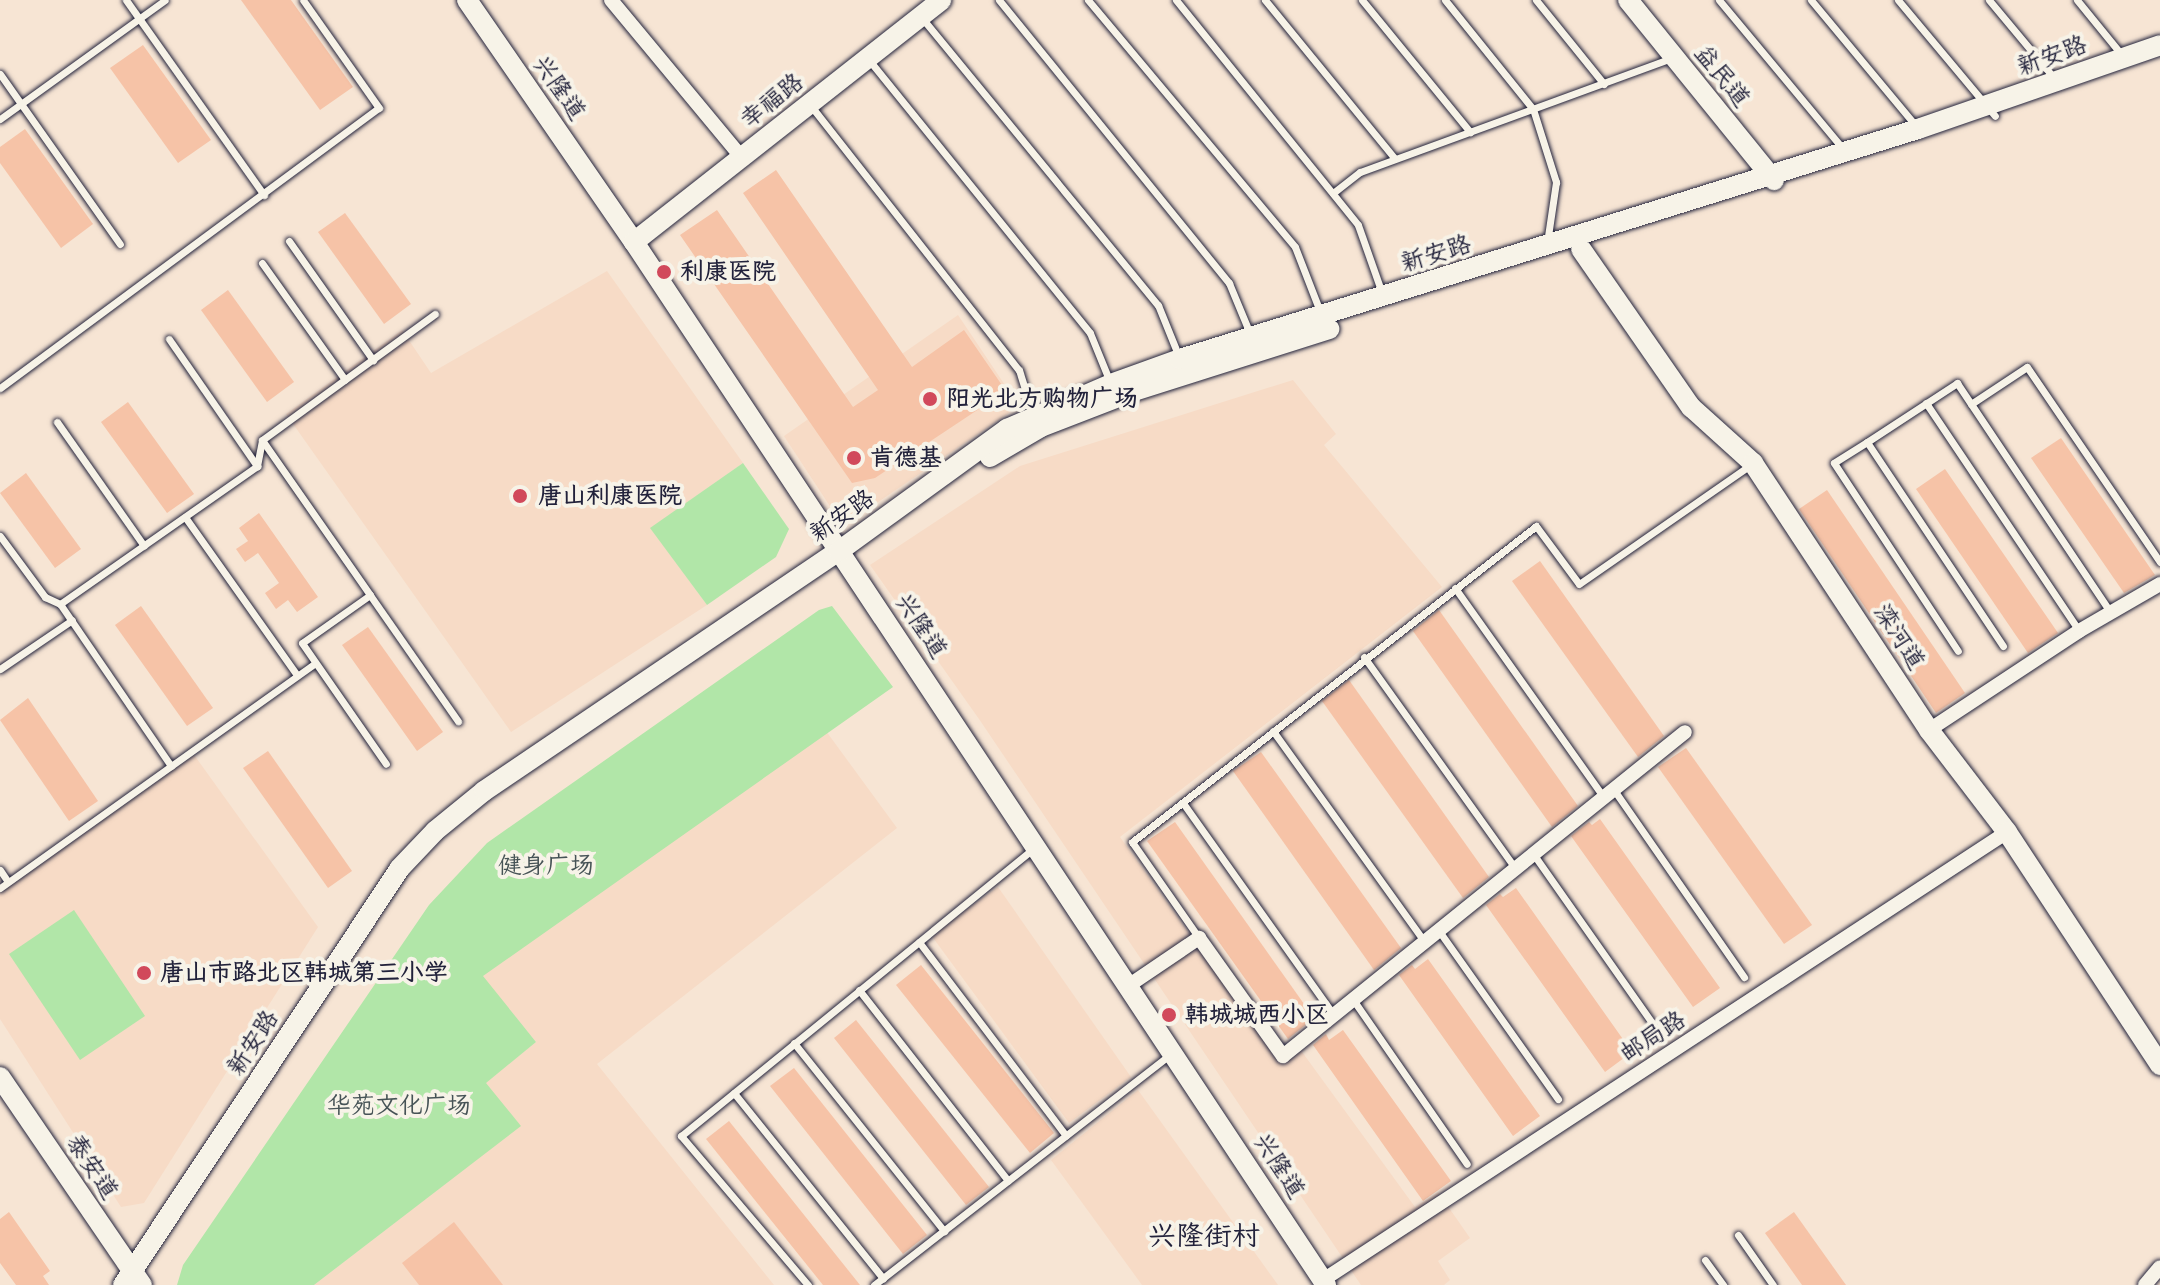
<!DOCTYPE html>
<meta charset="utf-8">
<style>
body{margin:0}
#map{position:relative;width:2160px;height:1285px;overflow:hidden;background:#f7e5d4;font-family:Pangolin,"LXGW WenKai TC",sans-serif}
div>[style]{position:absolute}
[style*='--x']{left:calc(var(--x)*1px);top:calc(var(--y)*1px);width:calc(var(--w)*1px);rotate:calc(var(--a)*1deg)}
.built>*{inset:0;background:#f7dbc6}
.green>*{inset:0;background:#b1e6a8}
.building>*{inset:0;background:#f6c3a7}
.roads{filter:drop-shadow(0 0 2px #22223b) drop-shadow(0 0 2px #22223b)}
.lane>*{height:7px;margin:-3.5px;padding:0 3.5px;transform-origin:3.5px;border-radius:3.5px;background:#f7f3e8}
.street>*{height:14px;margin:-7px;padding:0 7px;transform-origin:7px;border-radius:7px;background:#f7f3e8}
.secondary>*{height:20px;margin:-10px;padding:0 10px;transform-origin:10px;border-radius:10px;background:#f7f3e8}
.dots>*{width:22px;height:22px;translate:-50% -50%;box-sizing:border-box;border:4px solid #f7f3e8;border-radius:50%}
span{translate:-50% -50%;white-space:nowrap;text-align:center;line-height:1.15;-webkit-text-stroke:8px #f7f3e8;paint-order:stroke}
.street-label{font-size:24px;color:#22223b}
.poi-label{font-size:24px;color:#22223b;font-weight:700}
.left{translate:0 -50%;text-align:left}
.park-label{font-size:24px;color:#465356}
.quarter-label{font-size:28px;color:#22223b}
</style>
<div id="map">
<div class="built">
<div style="clip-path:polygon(607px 271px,743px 463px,651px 528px,707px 605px,511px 732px,286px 414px,402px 330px,431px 373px)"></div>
<div style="clip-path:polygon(958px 315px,1019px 406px,843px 526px,784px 436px)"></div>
<div style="clip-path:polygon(1293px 380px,1336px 434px,1324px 445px,1442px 587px,1120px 837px,1277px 1056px,1297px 1045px,1415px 1207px,1438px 1192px,1470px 1238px,1438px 1261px,1450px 1280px,1444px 1285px,1361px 1285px,979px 719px,870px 565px,1020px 466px)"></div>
<div style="clip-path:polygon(826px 731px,897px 828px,597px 1064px,774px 1285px,314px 1285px,520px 1126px,485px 1083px,536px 1042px,482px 976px)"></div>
<div style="clip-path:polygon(192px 752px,318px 927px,144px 1203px,121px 1207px,0 1019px,0 892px)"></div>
<div style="clip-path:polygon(998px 887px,1131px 1077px,1069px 1123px,931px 935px)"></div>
<div style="clip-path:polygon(1138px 1090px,1278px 1285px,1142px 1285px,1051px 1160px)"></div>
</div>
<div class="green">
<div style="clip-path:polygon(743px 463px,789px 529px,776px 557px,707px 605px,650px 528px)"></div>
<div style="clip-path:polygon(832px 606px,893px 687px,483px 976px,536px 1042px,486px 1083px,521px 1126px,314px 1285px,177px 1285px,183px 1265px,429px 905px,487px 843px,819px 610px)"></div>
<div style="clip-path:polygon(74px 910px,145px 1016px,80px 1060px,9px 954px)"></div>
</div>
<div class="building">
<div style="clip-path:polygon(241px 0,291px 0,353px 87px,320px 110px)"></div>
<div style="clip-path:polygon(143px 45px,211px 140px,178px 163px,110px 68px)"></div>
<div style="clip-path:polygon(25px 129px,93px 224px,61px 248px,0 163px,0 147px)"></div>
<div style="clip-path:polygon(776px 170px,912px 367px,964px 330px,1006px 391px,875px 478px,852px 483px,680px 235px,717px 210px,853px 407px,878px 390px,743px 193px)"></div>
<div style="clip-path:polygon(345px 213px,411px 304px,384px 324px,318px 232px)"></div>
<div style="clip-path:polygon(228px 290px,294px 382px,267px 402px,201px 310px)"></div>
<div style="clip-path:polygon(128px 402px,194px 494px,167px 513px,101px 422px)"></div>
<div style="clip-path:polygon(2061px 438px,2155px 575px,2124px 593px,2031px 458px)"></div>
<div style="clip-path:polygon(1945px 469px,2058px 633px,2028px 653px,1916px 489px)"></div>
<div style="clip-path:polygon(26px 473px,81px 549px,55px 568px,0 493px)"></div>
<div style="clip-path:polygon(1827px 490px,1965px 693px,1936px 713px,1799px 509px)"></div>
<div style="clip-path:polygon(259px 513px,318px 597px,297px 612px,288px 600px,276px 609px,265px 593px,279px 583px,258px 553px,245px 562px,236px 549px,248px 541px,239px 528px)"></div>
<div style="clip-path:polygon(1540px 561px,1664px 736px,1638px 757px,1512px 581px)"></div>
<div style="clip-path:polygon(141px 606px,213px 708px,187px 726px,115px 625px)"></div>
<div style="clip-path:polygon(1439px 610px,1578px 806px,1552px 827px,1413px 631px)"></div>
<div style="clip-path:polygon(368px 627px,443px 732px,417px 751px,342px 645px)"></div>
<div style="clip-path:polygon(1349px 680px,1489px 877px,1463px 898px,1322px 701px)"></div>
<div style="clip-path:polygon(28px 698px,98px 801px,69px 821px,0 720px)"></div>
<div style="clip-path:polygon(1686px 748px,1812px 925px,1784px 944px,1658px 767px)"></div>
<div style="clip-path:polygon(268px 751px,352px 871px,328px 888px,243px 768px)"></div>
<div style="clip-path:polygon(1261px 752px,1401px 948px,1374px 970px,1233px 771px)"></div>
<div style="clip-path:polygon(1600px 819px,1720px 988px,1693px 1007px,1571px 836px,1589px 822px,1592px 825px)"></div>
<div style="clip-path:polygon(1175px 822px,1314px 1018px,1288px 1039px,1147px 841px)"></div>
<div style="clip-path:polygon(1516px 888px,1632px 1052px,1605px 1072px,1486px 905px,1500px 894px,1503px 897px)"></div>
<div style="clip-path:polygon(1428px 959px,1540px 1116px,1513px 1136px,1399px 975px,1412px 965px,1415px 969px)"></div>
<div style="clip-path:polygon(921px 965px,1054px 1133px,1030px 1153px,896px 985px)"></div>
<div style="clip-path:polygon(856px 1020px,989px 1187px,966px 1205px,834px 1038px)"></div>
<div style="clip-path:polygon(1343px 1030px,1451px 1181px,1423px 1201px,1313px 1045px,1326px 1034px,1329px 1040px)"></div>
<div style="clip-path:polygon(794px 1068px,927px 1235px,903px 1254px,770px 1086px)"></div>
<div style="clip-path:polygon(729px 1121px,860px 1285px,823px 1285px,706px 1139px)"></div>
<div style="clip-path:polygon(9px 1212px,50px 1271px,43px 1276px,49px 1285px,16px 1285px,0 1263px,0 1219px)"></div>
<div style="clip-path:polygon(1794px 1212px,1846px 1285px,1802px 1285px,1765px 1233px)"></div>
<div style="clip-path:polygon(454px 1222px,503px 1285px,419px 1285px,402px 1263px)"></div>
</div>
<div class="roads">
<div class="lane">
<div style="--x:126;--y:0;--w:239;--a:54.7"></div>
<div style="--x:999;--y:0;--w:365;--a:50.9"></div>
<div style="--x:1229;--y:283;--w:57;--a:67.5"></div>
<div style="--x:1088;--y:0;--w:322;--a:50"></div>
<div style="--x:1295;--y:247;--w:72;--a:68.8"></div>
<div style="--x:1176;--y:0;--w:289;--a:51"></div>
<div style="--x:1358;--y:225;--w:72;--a:70.6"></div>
<div style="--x:1265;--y:0;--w:205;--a:50.7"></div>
<div style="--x:1362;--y:0;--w:171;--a:50.7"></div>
<div style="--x:1445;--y:0;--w:140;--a:51.1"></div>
<div style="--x:1533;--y:109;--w:77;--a:72.5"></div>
<div style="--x:1556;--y:182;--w:62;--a:98.4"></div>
<div style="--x:1536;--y:0;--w:108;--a:51"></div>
<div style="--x:1719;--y:0;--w:194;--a:50.2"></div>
<div style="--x:1811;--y:0;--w:165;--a:50.2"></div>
<div style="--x:1898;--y:0;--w:151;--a:50.1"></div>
<div style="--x:1989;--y:0;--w:102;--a:50.2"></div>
<div style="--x:2077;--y:0;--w:70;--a:50.8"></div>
<div style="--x:922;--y:18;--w:372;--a:50.6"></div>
<div style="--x:1158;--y:305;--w:56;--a:68"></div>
<div style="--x:869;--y:60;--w:351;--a:51"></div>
<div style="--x:1090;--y:333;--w:53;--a:67.8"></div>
<div style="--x:0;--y:74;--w:208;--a:54.8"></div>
<div style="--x:811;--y:106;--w:336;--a:51.8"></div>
<div style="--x:1019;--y:370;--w:47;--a:72.7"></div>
<div style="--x:0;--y:119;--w:203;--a:-35.8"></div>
<div style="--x:1333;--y:193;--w:34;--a:-38"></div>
<div style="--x:1360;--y:172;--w:332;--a:-20.1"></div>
<div style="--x:289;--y:241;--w:146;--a:54.8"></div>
<div style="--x:262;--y:263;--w:143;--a:54.6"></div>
<div style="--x:169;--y:339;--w:155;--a:55.3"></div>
<div style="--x:0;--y:388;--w:471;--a:-36.5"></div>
<div style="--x:379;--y:108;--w:132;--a:-125.1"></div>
<div style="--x:1926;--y:403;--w:275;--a:56.1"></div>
<div style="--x:1971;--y:404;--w:67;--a:-33.5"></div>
<div style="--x:2027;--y:367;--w:236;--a:55.7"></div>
<div style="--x:57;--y:422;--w:151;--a:54.9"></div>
<div style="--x:262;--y:440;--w:189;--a:55.1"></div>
<div style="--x:370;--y:595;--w:83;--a:144.8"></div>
<div style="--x:302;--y:643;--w:147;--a:55.2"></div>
<div style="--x:1867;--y:442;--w:39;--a:148"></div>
<div style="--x:1834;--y:463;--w:225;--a:56.6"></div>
<div style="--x:185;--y:517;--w:194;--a:54.7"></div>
<div style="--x:0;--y:536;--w:76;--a:53.6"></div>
<div style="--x:45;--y:597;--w:17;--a:25"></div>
<div style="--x:1455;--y:588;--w:257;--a:54.6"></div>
<div style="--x:370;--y:595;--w:154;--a:55.1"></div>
<div style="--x:2003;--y:646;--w:245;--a:-123.7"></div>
<div style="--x:1867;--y:442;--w:108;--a:-33.2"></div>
<div style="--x:1957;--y:383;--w:277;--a:56.2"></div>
<div style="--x:1364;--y:657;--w:261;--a:54.4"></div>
<div style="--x:0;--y:669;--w:87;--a:-34.2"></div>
<div style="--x:1273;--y:731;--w:259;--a:54.3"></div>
<div style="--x:171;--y:766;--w:196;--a:-124.4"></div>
<div style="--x:60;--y:604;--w:241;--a:-35"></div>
<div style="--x:257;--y:466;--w:26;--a:-79"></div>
<div style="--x:262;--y:440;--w:214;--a:-36.1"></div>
<div style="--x:1614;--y:790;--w:228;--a:55.2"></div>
<div style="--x:1183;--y:803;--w:259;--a:54.6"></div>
<div style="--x:1534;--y:855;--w:214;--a:54.9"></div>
<div style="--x:0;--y:870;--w:14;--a:56"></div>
<div style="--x:0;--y:888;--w:387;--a:-35.5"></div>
<div style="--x:1439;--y:931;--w:206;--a:54.7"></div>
<div style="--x:1199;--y:938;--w:117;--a:-124.9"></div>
<div style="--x:1132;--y:842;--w:513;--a:-38.03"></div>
<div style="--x:1536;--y:526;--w:72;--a:53.4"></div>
<div style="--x:1579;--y:584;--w:208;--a:-34.8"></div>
<div style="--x:919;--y:942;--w:243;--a:52.8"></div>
<div style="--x:859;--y:990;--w:242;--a:52"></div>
<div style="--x:1354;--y:1001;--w:198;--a:55.3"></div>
<div style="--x:794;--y:1043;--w:241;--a:51.4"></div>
<div style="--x:734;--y:1093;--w:238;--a:51.2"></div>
<div style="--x:1738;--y:1235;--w:61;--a:55"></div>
<div style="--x:1705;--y:1260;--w:31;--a:54"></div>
<div style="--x:808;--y:1285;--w:196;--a:-130.4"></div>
<div style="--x:681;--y:1136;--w:456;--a:-39.2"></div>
<div style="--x:874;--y:1285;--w:374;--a:-37.9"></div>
</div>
<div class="street">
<div style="--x:611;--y:0;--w:205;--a:50.3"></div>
<div style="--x:1929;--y:730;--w:180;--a:-33.4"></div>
<div style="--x:2079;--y:631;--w:94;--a:-30.1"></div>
<div style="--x:1128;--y:986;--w:86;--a:-34.1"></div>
<div style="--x:1199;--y:938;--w:145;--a:54.6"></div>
<div style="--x:1283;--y:1056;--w:516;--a:-38.87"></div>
<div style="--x:1323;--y:1280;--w:818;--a:-33.22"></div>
<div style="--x:2145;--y:1285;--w:23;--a:-50"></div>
</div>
<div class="secondary">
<div style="--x:467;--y:0;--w:294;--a:55.4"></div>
<div style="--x:634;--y:242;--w:1252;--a:56.44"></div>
<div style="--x:1628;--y:0;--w:232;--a:51"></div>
<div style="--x:634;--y:242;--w:391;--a:-38.2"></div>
<div style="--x:1581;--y:249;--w:193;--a:55.2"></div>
<div style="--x:1691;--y:407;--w:84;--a:42.1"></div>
<div style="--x:1753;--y:463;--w:320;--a:56.6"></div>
<div style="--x:1929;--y:730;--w:128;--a:52.6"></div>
<div style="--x:2007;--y:832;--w:279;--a:56.7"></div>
<div style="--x:990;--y:457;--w:59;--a:-30.5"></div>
<div style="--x:1041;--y:427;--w:100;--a:-21.2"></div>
<div style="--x:1134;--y:391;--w:205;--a:-17.6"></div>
<div style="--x:0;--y:1077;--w:252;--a:55.7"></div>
<div style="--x:123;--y:1285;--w:499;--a:-56.4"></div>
<div style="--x:399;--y:869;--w:52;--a:-46.5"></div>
<div style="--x:435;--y:831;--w:63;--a:-39.2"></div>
<div style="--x:484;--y:791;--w:429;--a:-34.1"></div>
<div style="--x:839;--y:551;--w:208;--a:-36"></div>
<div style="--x:1007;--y:429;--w:113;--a:-23.4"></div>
<div style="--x:1111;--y:384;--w:73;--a:-19.9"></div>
<div style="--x:1180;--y:359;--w:773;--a:-17.31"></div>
<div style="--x:1918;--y:129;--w:256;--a:-19.1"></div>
</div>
</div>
<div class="dots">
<div style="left:664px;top:272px;background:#d1495b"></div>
<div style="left:930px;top:399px;background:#d1495b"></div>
<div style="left:854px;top:458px;background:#d1495b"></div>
<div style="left:520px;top:496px;background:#d1495b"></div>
<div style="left:144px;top:973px;background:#d1495b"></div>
<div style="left:1169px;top:1015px;background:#d1495b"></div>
</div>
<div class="street-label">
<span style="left:2052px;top:56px;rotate:-20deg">新安路</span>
<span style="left:1722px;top:76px;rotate:51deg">益民道</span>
<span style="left:559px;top:88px;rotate:55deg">兴隆道</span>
<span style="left:772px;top:101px;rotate:-38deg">幸福路</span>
<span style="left:1436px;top:254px;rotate:-17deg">新安路</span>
<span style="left:842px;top:516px;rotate:-35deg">新安路</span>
<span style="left:921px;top:626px;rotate:56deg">兴隆道</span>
<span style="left:1899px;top:637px;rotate:57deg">滦河道</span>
<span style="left:1653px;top:1037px;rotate:-33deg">邮局路</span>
<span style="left:253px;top:1043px;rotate:-57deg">新安路</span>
<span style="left:1279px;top:1166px;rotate:57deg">兴隆道</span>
<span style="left:92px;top:1167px;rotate:56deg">泰安道</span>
</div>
<div class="poi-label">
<span class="left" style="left:680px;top:272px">利康医院</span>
<span class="left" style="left:946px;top:399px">阳光北方购物广场</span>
<span class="left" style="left:870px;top:458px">肯德基</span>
<span class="left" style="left:538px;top:496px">唐山利康医院</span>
<span class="left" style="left:160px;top:973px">唐山市路北区韩城第三小学</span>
<span class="left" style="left:1185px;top:1015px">韩城城西小区</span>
</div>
<div class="park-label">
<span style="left:546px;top:866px">健身广场</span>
<span style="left:399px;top:1106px">华苑文化广场</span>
</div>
<div class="quarter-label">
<span style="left:1204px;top:1237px">兴隆街村</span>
</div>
</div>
